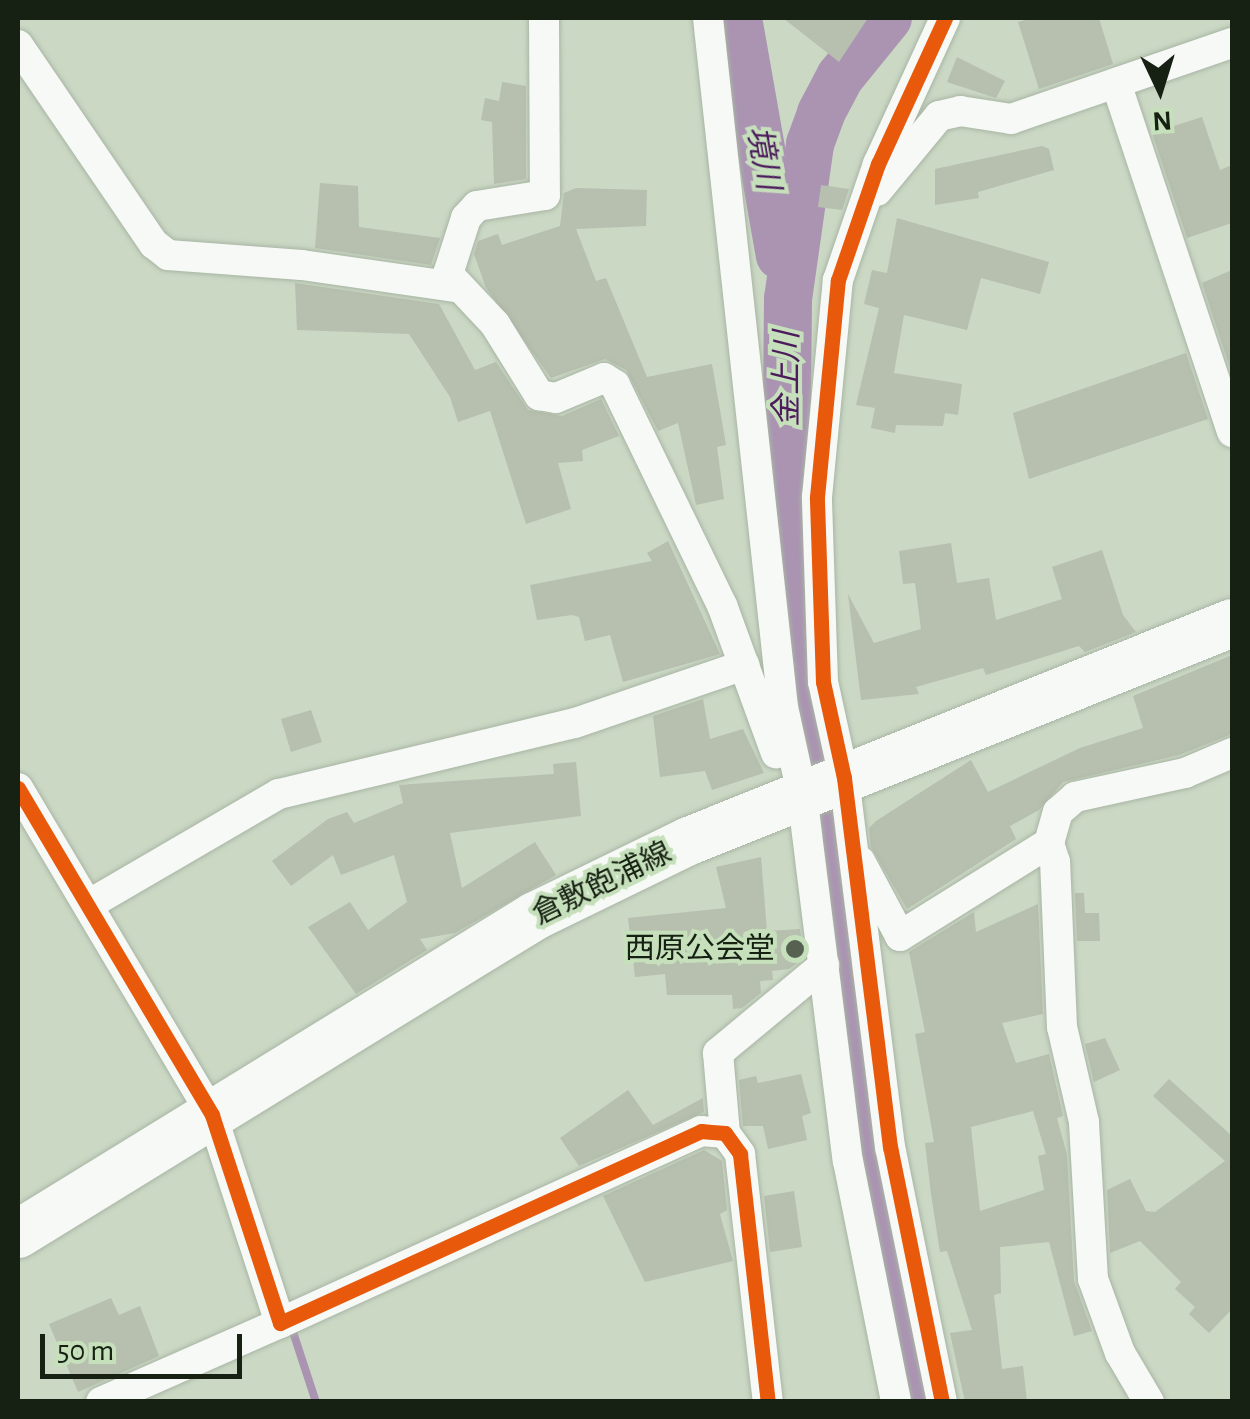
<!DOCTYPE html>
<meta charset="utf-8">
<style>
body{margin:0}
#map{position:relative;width:1250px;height:1419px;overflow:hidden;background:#cad8c4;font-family:"Alegreya Sans","Noto Sans JP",sans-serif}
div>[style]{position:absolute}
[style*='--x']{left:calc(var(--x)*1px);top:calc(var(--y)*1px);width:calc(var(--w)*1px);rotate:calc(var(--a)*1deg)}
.stream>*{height:8px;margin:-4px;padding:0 4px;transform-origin:4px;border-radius:4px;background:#aa94b2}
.river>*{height:48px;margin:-24px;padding:0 24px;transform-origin:24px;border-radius:24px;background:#aa94b2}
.building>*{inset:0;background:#b7bfaf}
.roads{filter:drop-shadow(0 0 2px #a9b5a4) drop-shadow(0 0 2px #a9b5a4)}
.street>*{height:30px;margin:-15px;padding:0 15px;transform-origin:15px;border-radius:15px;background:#f7f9f6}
.primary>*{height:48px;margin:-24px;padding:0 24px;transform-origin:24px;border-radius:24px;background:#f7f9f6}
.cycleway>*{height:15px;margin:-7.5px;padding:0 7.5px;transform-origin:7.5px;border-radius:7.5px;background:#e8590c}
.dots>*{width:28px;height:28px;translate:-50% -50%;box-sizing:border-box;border:5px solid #c6e0bc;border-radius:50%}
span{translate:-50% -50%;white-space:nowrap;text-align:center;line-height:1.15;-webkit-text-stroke:8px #c6e0bc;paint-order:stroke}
.street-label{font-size:30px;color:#172113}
.poi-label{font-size:30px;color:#172113}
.right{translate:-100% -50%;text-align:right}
.water-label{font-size:32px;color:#4c1b5c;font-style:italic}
.frame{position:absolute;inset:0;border:20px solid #172113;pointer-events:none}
.north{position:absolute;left:1110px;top:40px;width:100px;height:100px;-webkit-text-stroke:8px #c6e0bc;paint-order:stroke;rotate:176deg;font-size:28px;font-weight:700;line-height:40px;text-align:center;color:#172113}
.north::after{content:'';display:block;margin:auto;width:35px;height:45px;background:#172113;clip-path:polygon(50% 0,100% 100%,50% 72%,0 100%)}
.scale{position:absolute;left:40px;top:1334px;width:202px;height:45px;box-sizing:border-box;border:5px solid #172113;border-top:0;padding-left:12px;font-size:30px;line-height:35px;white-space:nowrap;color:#172113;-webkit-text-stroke:8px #c6e0bc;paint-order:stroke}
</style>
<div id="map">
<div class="stream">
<div style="--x:291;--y:1326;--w:80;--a:71.8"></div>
</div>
<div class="river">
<div style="--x:738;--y:18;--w:241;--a:80"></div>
<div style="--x:819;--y:763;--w:67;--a:-101.1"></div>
<div style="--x:806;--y:697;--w:206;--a:-95.6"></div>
<div style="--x:786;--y:492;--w:193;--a:-89.4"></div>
<div style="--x:788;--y:299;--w:157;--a:-81.9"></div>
<div style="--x:810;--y:144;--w:33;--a:-70"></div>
<div style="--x:821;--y:113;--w:41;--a:-62.2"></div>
<div style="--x:840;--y:77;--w:76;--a:-50.9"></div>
<div style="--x:830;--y:815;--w:335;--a:83.3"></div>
<div style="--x:869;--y:1148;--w:259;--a:79.1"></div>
</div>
<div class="building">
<div style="clip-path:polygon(783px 18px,868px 18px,839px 62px)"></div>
<div style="clip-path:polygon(1032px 18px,1099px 18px,1113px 64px,1039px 89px,1018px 22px)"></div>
<div style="clip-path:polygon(957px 57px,1005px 81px,996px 98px,947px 82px)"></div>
<div style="clip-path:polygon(502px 82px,526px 86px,526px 179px,494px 184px,492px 122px,481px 120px,485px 98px,499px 101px)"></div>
<div style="clip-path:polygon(1202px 117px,1220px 170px,1232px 165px,1232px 223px,1187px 238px,1152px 133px)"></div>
<div style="clip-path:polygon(1042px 146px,1049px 149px,1054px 170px,978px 192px,979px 198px,935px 205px,935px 169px)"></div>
<div style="clip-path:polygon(320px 183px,358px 186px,359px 227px,440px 238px,431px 265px,315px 248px)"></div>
<div style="clip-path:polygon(821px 185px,849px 189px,842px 210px,818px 207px)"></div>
<div style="clip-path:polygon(576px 188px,647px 190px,646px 226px,576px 229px,596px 281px,606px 278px,647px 377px,712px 364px,726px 445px,717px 447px,724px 499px,696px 505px,678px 423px,658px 431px,626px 370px,605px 359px,551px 378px,486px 288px,474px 254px,478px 241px,498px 234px,502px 245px,560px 226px,564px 193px)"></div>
<div style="clip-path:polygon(897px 218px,1049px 262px,1040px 294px,981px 278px,967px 330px,904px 315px,894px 373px,962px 384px,958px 415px,945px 413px,943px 426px,896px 425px,895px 433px,871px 428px,875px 408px,856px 405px,879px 308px,864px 304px,872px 270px,887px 273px)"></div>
<div style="clip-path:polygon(1232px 270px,1232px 374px,1202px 283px)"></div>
<div style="clip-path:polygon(295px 283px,439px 304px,475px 370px,496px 362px,528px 410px,562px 416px,601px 399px,619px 436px,582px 450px,583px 461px,558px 463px,571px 509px,526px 524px,490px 411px,458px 422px,450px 397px,409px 334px,297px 330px)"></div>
<div style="clip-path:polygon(1186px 353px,1208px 419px,1029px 479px,1013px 413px)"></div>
<div style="clip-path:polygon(668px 541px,720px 654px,623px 682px,610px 635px,585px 641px,579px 617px,572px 615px,537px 620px,530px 585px,652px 561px,647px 553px)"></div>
<div style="clip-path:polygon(951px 543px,957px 583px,989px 578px,996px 620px,1062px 599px,1052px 567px,1102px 550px,1123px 615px,1136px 632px,1085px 652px,1079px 646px,986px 675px,983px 668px,916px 687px,919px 694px,861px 700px,848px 594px,874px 643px,921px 629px,915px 583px,903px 584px,899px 551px)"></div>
<div style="clip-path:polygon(1232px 655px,1232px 734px,1179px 755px,1063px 782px,1039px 810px,1010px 826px,1016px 839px,907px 909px,871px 847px,869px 828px,876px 821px,971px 760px,988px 792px,1080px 748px,1143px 728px,1133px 696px)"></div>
<div style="clip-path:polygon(703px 699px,710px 739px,743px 729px,764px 773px,712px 790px,705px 771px,660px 777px,653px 716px)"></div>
<div style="clip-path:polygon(311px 710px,322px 742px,291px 752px,281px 719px)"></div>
<div style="clip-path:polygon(576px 762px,581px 816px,450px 833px,462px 888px,535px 842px,556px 875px,455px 933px,420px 939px,427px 950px,356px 994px,308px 927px,350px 902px,368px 930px,407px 902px,394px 855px,341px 875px,333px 855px,291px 886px,272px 861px,328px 819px,347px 812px,354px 823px,403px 803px,399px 785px,554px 774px,553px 764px)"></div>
<div style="clip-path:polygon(761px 857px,767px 931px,800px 929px,804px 958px,789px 969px,772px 971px,773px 980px,760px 981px,761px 993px,742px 1008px,733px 1009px,732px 995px,667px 995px,665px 974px,635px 977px,628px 918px,726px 908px,716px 867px)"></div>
<div style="clip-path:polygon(1075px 893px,1084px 893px,1085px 913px,1099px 913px,1100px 941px,1077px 941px)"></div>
<div style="clip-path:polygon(evenodd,1038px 904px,1043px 1014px,1002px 1023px,1016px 1063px,1049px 1054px,1063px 1116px,1057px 1118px,1067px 1155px,1074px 1281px,1092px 1331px,1074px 1336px,1049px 1242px,1000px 1247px,1001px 1293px,994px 1295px,1002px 1369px,1023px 1366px,1027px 1402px,965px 1402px,950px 1333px,972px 1330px,947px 1251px,940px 1252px,931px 1194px,925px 1143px,934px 1142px,915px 1034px,925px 1032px,909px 952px,974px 912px,976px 932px,1038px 904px,1033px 1111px,1046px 1154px,1038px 1156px,1044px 1190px,980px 1211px,971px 1127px,1033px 1111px)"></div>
<div style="clip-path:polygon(1105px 1038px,1120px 1070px,1094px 1082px,1085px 1044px)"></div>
<div style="clip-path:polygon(801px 1074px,811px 1113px,802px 1116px,807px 1140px,768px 1149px,763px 1126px,743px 1126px,739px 1080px,756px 1076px,758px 1083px)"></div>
<div style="clip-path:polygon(1169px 1079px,1232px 1136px,1232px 1309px,1209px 1333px,1189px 1314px,1195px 1307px,1175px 1289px,1181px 1282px,1140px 1241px,1110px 1253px,1107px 1190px,1130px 1179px,1146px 1211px,1155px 1212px,1225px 1161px,1153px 1096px)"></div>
<div style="clip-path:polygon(628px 1090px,653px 1125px,703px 1098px,704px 1112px,579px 1166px,560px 1138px)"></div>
<div style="clip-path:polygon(704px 1150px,722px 1161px,727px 1210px,720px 1214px,733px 1261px,645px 1282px,603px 1196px)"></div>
<div style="clip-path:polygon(794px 1191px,802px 1247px,770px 1252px,764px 1196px)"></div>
<div style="clip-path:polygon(111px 1298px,119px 1315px,140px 1306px,159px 1356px,78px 1392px,49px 1324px)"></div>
</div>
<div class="roads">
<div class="street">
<div style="--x:544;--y:18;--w:177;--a:89.7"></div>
<div style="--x:545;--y:195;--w:69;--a:170.8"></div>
<div style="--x:477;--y:206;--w:16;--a:133"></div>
<div style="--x:466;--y:218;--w:59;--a:107.8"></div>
<div style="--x:448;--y:274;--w:69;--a:46.8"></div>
<div style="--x:495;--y:324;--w:84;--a:58.2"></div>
<div style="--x:539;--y:395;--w:17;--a:10"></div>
<div style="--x:556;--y:398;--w:52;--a:-22.6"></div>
<div style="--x:604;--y:378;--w:13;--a:32"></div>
<div style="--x:615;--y:385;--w:245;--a:64.1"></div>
<div style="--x:722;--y:605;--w:158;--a:70"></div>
<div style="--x:708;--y:18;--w:693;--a:83.79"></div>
<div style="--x:783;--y:707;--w:89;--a:77.7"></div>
<div style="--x:802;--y:794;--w:370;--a:82.9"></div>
<div style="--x:848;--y:1161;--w:246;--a:78.7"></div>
<div style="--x:18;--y:45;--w:241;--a:55.7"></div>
<div style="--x:154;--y:244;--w:18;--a:38"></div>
<div style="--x:168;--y:255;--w:134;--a:4.3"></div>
<div style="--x:302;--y:265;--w:154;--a:8.2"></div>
<div style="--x:1116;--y:83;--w:368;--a:71.6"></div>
<div style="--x:877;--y:191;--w:97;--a:-50.4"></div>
<div style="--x:939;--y:116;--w:22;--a:-13"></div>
<div style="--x:960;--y:111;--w:52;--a:8.9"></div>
<div style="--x:1011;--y:119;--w:234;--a:-19"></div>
<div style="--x:18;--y:788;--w:380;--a:59.3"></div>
<div style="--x:212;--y:1115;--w:219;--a:71.9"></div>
<div style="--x:280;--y:1323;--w:463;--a:-24.5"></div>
<div style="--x:701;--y:1131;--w:24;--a:5"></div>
<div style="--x:725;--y:1133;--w:26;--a:54"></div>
<div style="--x:740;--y:1154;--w:250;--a:83.6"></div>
<div style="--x:860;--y:861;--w:85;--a:61.9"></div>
<div style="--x:900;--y:936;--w:176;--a:-32"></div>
<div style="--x:88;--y:905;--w:221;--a:-30.2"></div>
<div style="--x:279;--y:794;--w:304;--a:-13.5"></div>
<div style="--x:575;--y:723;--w:179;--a:-18.9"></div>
<div style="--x:725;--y:1133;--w:80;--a:-95"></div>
<div style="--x:718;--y:1053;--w:138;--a:-39.7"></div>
<div style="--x:101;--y:1402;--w:196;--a:-23.8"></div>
<div style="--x:942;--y:1402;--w:260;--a:-101.5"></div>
<div style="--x:890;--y:1147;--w:372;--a:-97.1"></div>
<div style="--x:844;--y:778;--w:98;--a:-102.3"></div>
<div style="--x:823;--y:682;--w:185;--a:-91.9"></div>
<div style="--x:817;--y:497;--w:218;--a:-84.5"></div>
<div style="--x:838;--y:280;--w:123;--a:-71"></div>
<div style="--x:878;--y:164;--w:161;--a:-65.3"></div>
<div style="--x:1149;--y:1402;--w:57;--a:-120.6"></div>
<div style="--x:1120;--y:1353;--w:79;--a:-110"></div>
<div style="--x:1093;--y:1279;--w:157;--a:-93.3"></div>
<div style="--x:1084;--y:1122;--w:98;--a:-103"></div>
<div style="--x:1062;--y:1027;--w:165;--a:-92.4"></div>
<div style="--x:1055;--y:862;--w:20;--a:-108"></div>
<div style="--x:1049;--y:843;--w:32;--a:-74"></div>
<div style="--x:1058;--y:812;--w:23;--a:-41"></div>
<div style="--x:1075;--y:797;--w:113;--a:-12.3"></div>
<div style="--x:1185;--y:773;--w:51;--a:-23.1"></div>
</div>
<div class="primary">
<div style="--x:18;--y:1234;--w:607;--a:-31.6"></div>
<div style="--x:535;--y:916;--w:171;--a:-26"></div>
<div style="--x:689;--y:841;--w:585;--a:-21.87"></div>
</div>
</div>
<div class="cycleway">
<div style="--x:18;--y:788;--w:380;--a:59.3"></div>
<div style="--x:212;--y:1115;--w:219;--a:71.9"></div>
<div style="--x:280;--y:1323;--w:463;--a:-24.5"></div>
<div style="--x:701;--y:1131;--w:24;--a:5"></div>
<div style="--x:725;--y:1133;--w:26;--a:54"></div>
<div style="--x:740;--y:1154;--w:250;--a:83.6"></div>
<div style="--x:942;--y:1402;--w:260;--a:-101.5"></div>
<div style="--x:890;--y:1147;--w:372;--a:-97.1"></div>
<div style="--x:844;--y:778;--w:98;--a:-102.3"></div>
<div style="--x:823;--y:682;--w:185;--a:-91.9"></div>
<div style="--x:817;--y:497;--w:218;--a:-84.5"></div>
<div style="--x:838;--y:280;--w:123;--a:-71"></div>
<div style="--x:878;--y:164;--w:161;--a:-65.3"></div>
</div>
<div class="dots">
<div style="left:795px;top:949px;background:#566151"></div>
</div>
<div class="street-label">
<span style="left:602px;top:884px;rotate:-26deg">倉敷飽浦線</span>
</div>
<div class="poi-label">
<span class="right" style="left:775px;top:949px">西原公会堂</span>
</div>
<div class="water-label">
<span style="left:763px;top:158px;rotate:80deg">境川</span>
<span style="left:787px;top:379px;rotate:-90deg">金上川</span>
</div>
<div class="frame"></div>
<div class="north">N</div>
<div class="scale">50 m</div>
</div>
